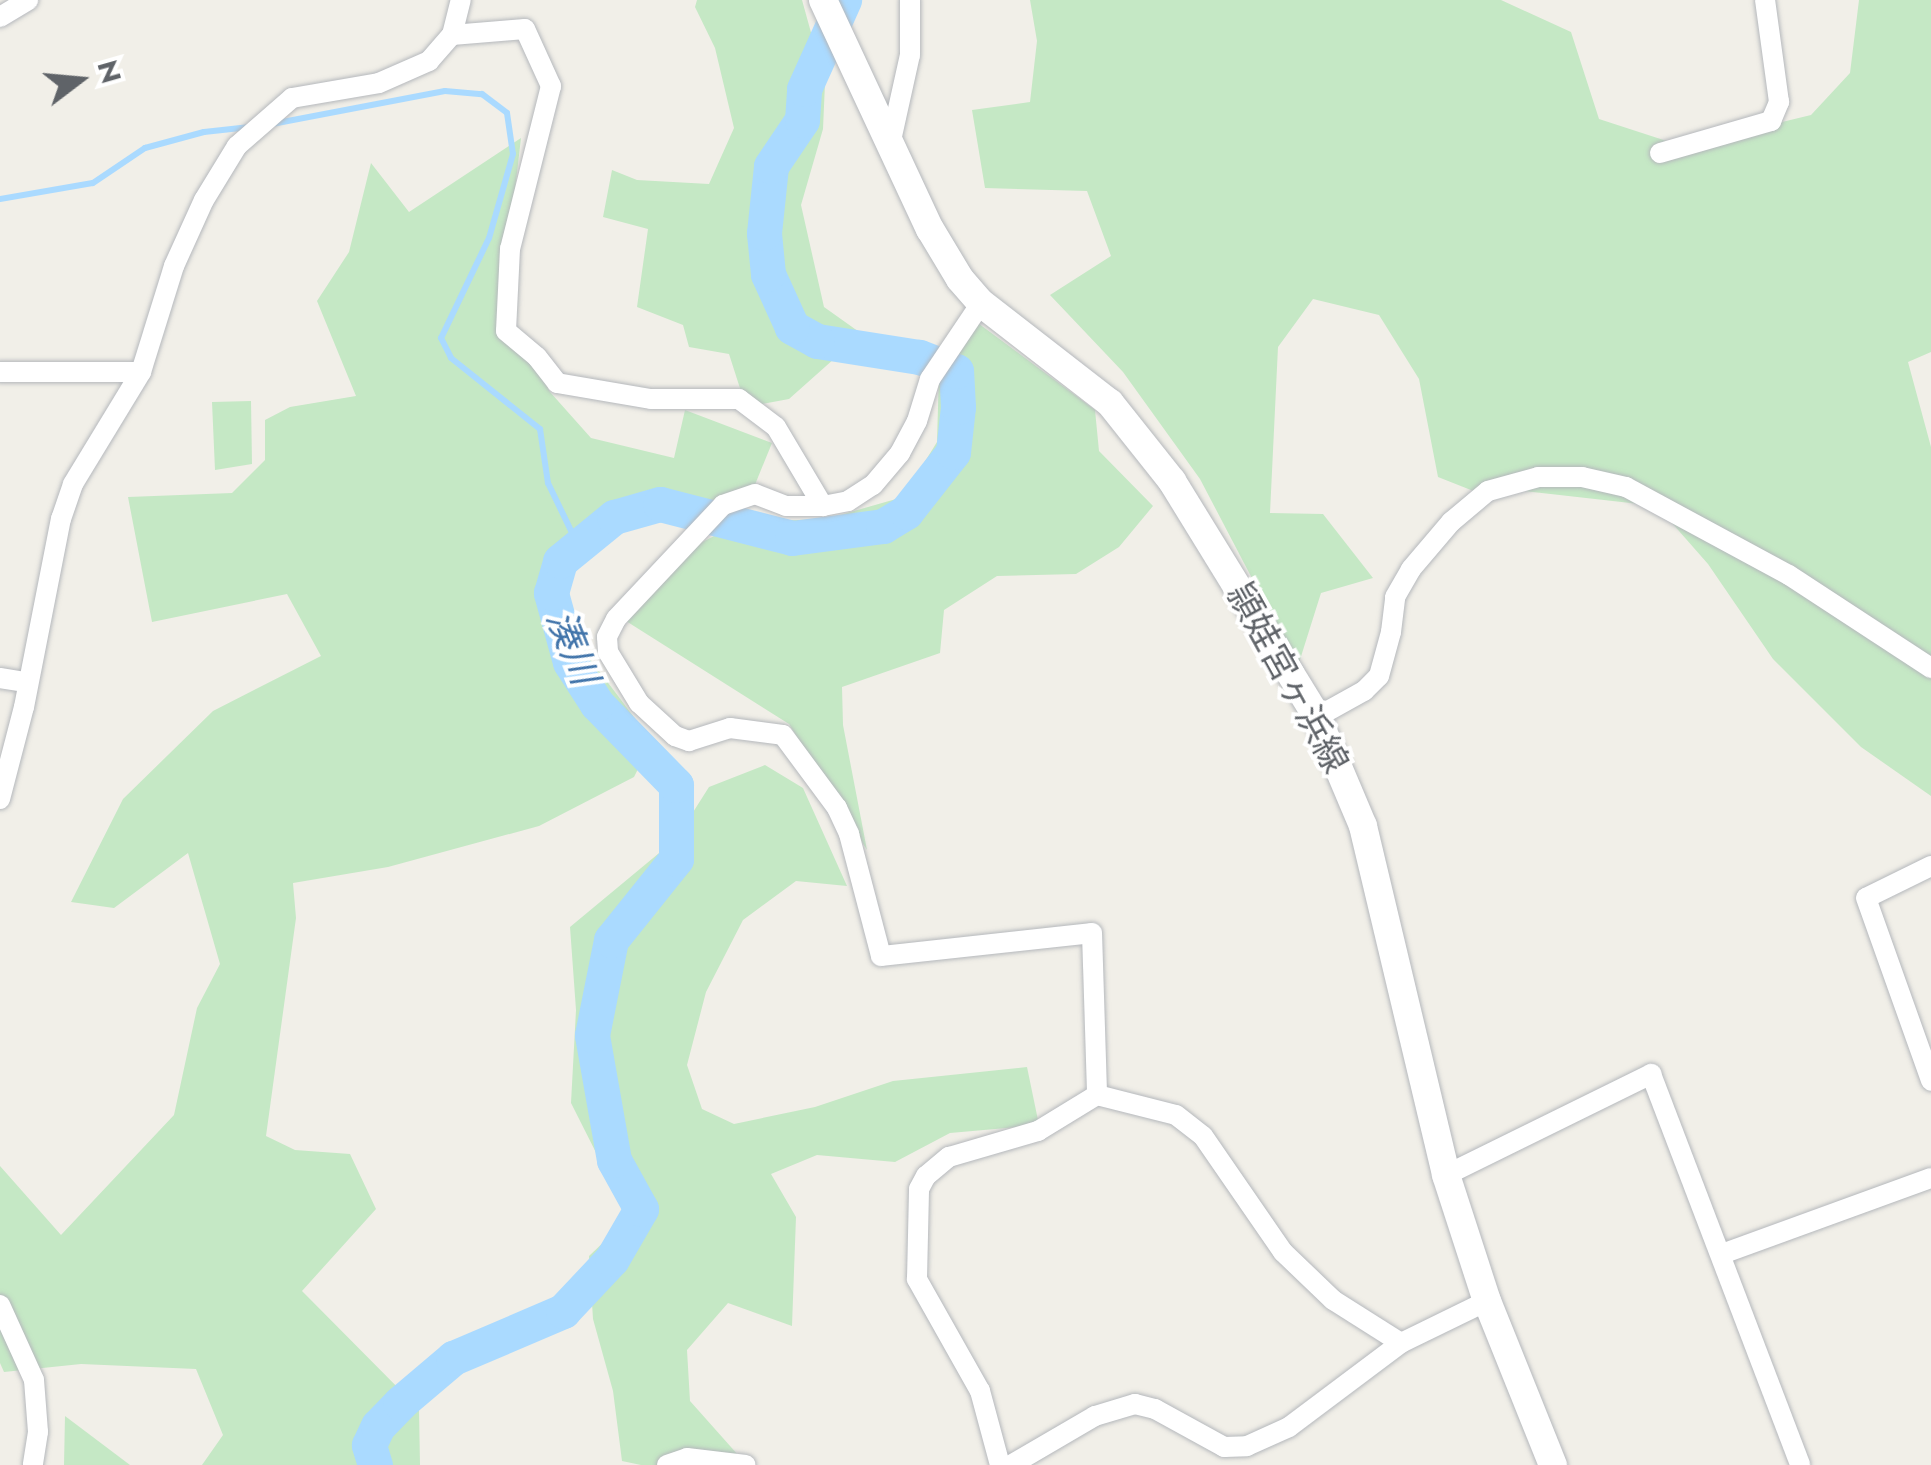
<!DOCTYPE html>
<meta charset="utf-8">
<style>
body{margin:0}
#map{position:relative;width:1931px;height:1465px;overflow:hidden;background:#f1efe8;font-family:Jost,"Noto Sans JP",sans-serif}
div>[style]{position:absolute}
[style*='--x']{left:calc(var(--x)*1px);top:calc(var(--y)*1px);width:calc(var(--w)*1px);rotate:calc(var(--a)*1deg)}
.green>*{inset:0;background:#c5e8c5}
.stream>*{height:6px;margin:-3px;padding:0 3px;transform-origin:3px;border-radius:3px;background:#aadaff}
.river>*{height:35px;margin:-17.5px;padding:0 17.5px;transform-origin:17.5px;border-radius:17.5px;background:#aadaff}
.roads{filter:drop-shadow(0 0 2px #b5b8bc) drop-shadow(0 0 2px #b5b8bc)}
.minor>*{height:20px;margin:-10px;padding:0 10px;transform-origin:10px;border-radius:10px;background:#fff}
.secondary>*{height:28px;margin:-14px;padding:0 14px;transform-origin:14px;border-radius:14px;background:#fff}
span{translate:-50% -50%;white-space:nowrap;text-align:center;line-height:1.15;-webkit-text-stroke:8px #fff;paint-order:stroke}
.street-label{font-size:35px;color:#5f6368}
.water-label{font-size:38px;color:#4174aa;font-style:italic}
.north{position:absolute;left:30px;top:30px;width:100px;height:100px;-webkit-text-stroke:8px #fff;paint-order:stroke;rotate:74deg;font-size:28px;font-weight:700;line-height:40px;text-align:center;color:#5f6368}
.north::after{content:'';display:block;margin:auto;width:35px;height:45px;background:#5f6368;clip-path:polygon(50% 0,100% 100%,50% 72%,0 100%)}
</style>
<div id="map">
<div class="green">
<div style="clip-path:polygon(697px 0,802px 0,825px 83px,823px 129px,801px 205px,824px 307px,862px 334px,789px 399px,746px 407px,729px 354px,689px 347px,683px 325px,637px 307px,648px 229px,603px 217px,612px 170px,637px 180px,709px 184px,734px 128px,715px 48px,695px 7px)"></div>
<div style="clip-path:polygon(1030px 0,1501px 0,1571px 32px,1599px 119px,1682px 146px,1811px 115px,1850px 73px,1859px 0,1931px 0,1931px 352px,1908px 362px,1931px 447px,1931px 796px,1861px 747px,1773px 659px,1708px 564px,1657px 506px,1524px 491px,1481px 494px,1438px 477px,1419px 379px,1379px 315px,1313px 299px,1278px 347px,1270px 513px,1323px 514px,1373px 578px,1321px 593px,1298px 666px,1200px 479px,1123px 372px,1050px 295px,1111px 256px,1087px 191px,985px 188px,972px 110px,1030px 102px,1037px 41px)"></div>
<div style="clip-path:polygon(521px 138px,501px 310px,550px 392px,591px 438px,674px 458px,685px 410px,772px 443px,752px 492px,622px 532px,562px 559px,578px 643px,652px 741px,634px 777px,539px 826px,388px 867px,293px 883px,296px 918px,266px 1136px,295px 1150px,350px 1154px,376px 1209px,302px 1291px,419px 1409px,420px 1465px,202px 1465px,223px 1435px,196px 1369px,81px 1364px,4px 1372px,0 1363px,0 1166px,61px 1235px,174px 1115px,197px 1008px,220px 964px,188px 853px,114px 908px,71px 902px,123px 799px,213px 711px,321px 656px,287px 594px,152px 622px,128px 497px,232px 493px,265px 460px,265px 420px,290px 407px,356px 396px,317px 301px,349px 252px,371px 163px,409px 212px)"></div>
<div style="clip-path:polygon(963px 312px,1095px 410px,1099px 451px,1153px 506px,1119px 547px,1076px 574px,997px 576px,944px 610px,940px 653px,842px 687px,843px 725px,867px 850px,789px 724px,626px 621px,689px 549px,741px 522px,826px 519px,903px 497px,937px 442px,939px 371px)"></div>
<div style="clip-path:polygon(251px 401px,252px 464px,215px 470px,212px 402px)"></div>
<div style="clip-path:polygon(765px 765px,803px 788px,847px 886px,796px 881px,743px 920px,706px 992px,687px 1065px,702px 1109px,734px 1124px,815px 1107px,893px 1081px,1027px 1067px,1039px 1125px,950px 1133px,895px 1162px,817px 1155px,771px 1174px,796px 1217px,792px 1326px,728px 1303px,687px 1350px,690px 1401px,747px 1465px,641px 1465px,622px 1461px,613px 1391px,593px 1319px,589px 1256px,629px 1218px,571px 1103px,576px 1010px,570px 927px,676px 839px,709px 787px)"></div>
<div style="clip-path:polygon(65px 1416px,130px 1465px,64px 1465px)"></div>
</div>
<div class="stream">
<div style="--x:272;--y:124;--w:176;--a:-10.8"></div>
<div style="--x:445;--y:91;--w:37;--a:5"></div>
<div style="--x:482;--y:94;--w:31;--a:37"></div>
<div style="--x:507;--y:113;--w:41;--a:81.7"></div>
<div style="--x:513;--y:154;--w:87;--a:105.9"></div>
<div style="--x:489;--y:238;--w:111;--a:115.6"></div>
<div style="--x:441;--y:338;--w:22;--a:63"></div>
<div style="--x:451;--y:358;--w:114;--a:38.6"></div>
<div style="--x:540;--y:429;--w:55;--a:81.6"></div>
<div style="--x:548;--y:483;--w:67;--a:64.2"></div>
<div style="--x:0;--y:199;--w:94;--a:-9.8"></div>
<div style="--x:93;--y:183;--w:63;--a:-33.9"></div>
<div style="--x:145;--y:148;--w:61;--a:-15.2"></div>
<div style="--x:204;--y:132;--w:46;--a:-6.2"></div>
</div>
<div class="river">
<div style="--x:375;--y:1465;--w:21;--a:-107"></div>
<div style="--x:369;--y:1445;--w:21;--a:-65"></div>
<div style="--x:378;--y:1426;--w:32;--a:-46"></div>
<div style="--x:400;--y:1403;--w:70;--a:-40.3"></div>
<div style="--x:453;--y:1358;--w:120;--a:-23.1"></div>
<div style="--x:563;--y:1311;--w:71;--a:-46.7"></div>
<div style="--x:612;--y:1259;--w:58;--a:-59.9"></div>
<div style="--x:641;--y:1209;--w:56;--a:-118.9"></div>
<div style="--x:614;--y:1160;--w:127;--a:-100"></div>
<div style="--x:592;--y:1035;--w:97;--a:-78.7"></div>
<div style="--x:611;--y:940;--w:104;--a:-51.3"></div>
<div style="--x:676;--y:859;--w:74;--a:-90"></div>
<div style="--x:676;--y:785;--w:113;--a:-134.3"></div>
<div style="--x:597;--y:704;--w:50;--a:-122.7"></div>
<div style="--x:570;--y:662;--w:72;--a:-105.4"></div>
<div style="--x:551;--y:593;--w:33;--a:-74"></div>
<div style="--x:560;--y:561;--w:70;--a:-39.2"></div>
<div style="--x:614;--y:517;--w:48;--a:-15.8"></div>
<div style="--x:660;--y:504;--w:136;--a:14.4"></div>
<div style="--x:792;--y:538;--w:92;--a:-7.5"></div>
<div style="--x:883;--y:526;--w:27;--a:-31"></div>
<div style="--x:906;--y:512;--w:76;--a:-51.9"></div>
<div style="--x:953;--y:452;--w:45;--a:-83.7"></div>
<div style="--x:958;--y:407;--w:36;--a:-93"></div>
<div style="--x:956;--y:371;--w:40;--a:-159"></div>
<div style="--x:919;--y:357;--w:103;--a:-171.1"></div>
<div style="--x:817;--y:341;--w:29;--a:-151"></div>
<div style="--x:792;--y:327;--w:58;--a:-114.4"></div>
<div style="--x:768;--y:274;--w:41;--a:-95.6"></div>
<div style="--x:764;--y:233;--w:67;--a:-84"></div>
<div style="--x:771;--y:166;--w:55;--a:-56"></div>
<div style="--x:802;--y:120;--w:31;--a:-86"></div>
<div style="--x:804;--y:89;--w:98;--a:-65.8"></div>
</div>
<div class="roads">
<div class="minor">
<div style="--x:0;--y:17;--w:33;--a:-31"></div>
<div style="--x:452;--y:35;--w:73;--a:-4.7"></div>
<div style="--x:525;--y:29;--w:63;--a:65.5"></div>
<div style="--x:551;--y:86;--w:168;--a:104.1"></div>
<div style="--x:510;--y:249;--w:82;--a:92.8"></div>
<div style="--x:506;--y:331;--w:40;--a:40"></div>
<div style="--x:537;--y:357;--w:33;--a:52"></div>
<div style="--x:557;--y:383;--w:95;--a:9.7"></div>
<div style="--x:651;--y:399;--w:88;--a:0"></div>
<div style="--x:739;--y:399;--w:46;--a:37.1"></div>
<div style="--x:776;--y:427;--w:92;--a:59.3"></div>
<div style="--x:823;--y:506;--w:25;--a:-11"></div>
<div style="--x:848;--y:501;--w:30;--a:-33"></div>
<div style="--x:873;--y:485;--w:42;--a:-49.8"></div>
<div style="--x:900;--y:453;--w:36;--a:-62"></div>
<div style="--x:917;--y:421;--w:44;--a:-72.8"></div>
<div style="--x:930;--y:379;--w:92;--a:-56.1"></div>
<div style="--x:890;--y:145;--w:92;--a:-77.5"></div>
<div style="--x:910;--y:55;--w:55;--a:-90"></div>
<div style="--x:1660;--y:153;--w:116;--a:-16.1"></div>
<div style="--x:1771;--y:121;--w:21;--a:-67"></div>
<div style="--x:1779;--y:102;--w:103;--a:-97.8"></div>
<div style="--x:0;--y:372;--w:141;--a:0"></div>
<div style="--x:823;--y:506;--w:37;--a:180"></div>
<div style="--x:786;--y:506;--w:33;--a:-159"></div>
<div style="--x:755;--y:494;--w:34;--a:161"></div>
<div style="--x:723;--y:505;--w:156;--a:133.2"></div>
<div style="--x:616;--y:619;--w:20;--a:117"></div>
<div style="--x:607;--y:637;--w:15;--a:86"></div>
<div style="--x:608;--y:652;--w:60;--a:58.7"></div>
<div style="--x:639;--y:703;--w:49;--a:42.5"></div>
<div style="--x:675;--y:736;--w:15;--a:20"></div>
<div style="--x:689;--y:741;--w:43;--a:-17.6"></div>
<div style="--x:730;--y:728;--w:53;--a:7.5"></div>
<div style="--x:783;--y:735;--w:91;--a:53.5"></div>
<div style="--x:837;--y:808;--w:29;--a:65"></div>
<div style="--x:849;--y:834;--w:126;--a:75.3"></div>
<div style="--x:881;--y:956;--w:212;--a:-6.2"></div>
<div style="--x:1092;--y:933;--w:162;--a:88.2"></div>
<div style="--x:0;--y:678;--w:26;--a:9"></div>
<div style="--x:1317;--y:717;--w:54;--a:-29"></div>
<div style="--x:1364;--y:691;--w:21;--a:-45"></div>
<div style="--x:1379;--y:676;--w:46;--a:-74.7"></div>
<div style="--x:1391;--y:632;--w:35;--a:-83"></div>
<div style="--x:1395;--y:597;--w:32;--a:-60"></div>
<div style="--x:1411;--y:569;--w:62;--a:-49.6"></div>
<div style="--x:1451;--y:522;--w:48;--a:-40"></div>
<div style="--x:1488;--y:491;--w:52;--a:-15.6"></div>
<div style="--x:1538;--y:477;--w:44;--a:0"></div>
<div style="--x:1582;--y:477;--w:45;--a:12.8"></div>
<div style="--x:1626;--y:487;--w:185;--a:28.4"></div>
<div style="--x:1789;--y:575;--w:170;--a:33.2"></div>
<div style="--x:0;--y:799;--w:95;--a:-75.4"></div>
<div style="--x:24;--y:707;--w:192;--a:-78.9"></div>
<div style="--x:61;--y:519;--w:37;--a:-71"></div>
<div style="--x:73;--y:484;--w:131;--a:-58.7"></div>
<div style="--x:141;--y:372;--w:111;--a:-72.7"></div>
<div style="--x:174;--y:266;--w:72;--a:-65.6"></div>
<div style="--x:204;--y:200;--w:63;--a:-58.6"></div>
<div style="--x:237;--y:146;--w:73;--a:-41.1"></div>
<div style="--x:292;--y:98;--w:88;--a:-9.8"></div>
<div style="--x:379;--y:83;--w:55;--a:-23.7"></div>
<div style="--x:429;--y:61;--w:35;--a:-49"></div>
<div style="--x:452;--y:35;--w:36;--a:-76"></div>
<div style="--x:1931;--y:866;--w:72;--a:153.8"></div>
<div style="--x:1866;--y:898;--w:194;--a:70.4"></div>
<div style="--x:1446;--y:1175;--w:229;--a:-26.2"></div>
<div style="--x:1651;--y:1074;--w:418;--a:69.1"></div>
<div style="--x:1722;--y:1254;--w:222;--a:-20"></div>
<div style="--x:0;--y:1305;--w:82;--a:65.6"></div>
<div style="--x:34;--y:1380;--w:52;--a:85.6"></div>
<div style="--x:38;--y:1432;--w:33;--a:99"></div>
<div style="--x:667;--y:1465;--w:21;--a:-19"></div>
<div style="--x:687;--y:1458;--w:59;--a:6.8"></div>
<div style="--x:1000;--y:1465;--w:77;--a:-105.1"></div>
<div style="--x:980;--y:1391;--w:129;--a:-119.4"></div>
<div style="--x:917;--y:1279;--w:90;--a:-88.7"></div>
<div style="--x:919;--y:1189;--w:15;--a:-62"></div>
<div style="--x:926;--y:1176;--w:30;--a:-40"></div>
<div style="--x:949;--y:1157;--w:93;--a:-16.3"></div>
<div style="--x:1038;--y:1131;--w:69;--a:-31.4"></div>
<div style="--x:1097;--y:1095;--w:81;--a:14.2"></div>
<div style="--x:1176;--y:1115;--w:34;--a:38"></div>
<div style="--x:1203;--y:1136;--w:141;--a:55.4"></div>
<div style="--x:1283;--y:1252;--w:69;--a:43.8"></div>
<div style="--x:1333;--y:1300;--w:80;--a:32.3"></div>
<div style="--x:1011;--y:1465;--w:97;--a:-30.3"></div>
<div style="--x:1095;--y:1416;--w:42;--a:-16.7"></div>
<div style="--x:1135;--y:1404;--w:21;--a:14"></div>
<div style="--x:1155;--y:1409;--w:79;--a:28.8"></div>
<div style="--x:1224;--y:1447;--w:23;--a:-2"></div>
<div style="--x:1247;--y:1446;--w:46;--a:-24.3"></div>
<div style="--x:1289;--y:1427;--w:140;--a:-36.9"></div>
<div style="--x:1401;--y:1343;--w:96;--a:-26"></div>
</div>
<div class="secondary">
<div style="--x:823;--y:0;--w:253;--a:65"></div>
<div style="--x:930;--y:229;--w:58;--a:59"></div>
<div style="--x:960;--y:279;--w:32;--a:49"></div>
<div style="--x:981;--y:303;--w:163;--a:37.8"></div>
<div style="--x:1110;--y:403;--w:100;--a:51.5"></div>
<div style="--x:1172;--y:481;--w:277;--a:58.4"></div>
<div style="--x:1317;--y:717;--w:118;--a:67.1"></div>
<div style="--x:1363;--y:826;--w:359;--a:76.6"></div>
<div style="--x:1446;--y:1175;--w:133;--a:72"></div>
<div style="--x:1487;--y:1301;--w:177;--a:68.1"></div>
</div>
</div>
<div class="street-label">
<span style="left:1288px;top:678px;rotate:61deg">頴娃宮ヶ浜線</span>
</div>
<div class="water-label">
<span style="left:573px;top:647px;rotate:68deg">湊川</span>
</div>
<div class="north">N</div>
</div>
